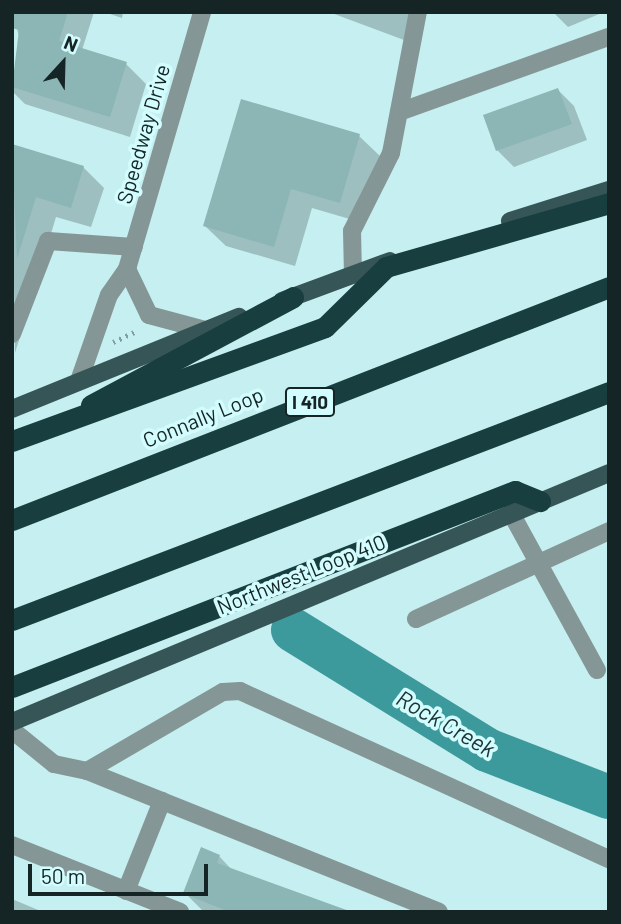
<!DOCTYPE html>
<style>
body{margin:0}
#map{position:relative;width:621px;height:924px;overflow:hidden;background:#c5eff0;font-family:Barlow,sans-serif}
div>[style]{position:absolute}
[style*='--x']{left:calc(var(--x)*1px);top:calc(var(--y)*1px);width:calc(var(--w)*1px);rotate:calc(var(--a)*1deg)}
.shadow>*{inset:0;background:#0003}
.river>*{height:44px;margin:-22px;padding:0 22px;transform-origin:22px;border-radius:22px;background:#3c9a9c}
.building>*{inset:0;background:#8cb5b6}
.path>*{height:4.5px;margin-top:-2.25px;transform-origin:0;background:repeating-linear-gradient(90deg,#7f9f9f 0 2px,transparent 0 7px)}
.minor>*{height:18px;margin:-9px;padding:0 9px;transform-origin:9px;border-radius:9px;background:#859696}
.major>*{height:18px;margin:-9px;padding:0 9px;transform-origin:9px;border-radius:9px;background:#365556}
.highway>*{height:21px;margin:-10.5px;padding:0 10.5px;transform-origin:10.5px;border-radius:10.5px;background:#183e3f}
.highway-bridge>*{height:21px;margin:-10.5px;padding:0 10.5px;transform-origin:10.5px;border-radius:10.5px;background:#183e3f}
span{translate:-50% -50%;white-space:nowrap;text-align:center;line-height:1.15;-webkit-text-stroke:7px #d2fcfd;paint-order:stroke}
.shield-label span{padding:2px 5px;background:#d2fcfd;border:2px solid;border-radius:5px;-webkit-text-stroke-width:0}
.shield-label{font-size:19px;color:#152525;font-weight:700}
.street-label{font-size:21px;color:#152525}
.water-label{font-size:23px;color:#1d3333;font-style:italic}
.frame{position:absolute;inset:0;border:14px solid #152525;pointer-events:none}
.north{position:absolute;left:28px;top:28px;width:70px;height:70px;-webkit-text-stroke:5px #d2fcfd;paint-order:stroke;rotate:22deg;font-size:19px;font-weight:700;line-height:28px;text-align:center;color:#152525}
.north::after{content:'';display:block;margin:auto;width:24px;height:32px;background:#152525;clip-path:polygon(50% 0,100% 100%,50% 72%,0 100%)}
.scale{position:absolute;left:28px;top:864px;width:180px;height:32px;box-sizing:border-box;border:4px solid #152525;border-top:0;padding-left:9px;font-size:21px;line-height:24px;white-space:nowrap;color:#152525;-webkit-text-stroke:5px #d2fcfd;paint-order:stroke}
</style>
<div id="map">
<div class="shadow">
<div style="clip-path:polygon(12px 12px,94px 12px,82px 50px,126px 64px,146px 84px,130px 137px,25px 104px,12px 91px,19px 36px)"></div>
<div style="clip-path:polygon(104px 12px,123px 12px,122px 18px)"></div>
<div style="clip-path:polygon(329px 12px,412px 12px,404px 40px)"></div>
<div style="clip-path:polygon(553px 12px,604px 12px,568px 27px)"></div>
<div style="clip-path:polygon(558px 90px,574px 106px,587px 140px,514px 167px,498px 151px,485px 117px)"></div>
<div style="clip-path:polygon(359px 136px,380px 156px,360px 222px,312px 208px,295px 266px,226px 246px,205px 226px)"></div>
<div style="clip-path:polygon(12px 146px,83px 167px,104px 188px,91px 227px,56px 217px,15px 353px)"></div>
<div style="clip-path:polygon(219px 856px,233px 871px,346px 912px,204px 912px,185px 893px)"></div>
<div style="clip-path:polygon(12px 899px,43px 912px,12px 912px)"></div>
</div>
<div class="river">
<div style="--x:293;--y:630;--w:228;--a:31.7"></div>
<div style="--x:487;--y:750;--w:131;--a:21.1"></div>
</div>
<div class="building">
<div style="clip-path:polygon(12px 12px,68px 12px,59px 41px,127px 62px,110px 117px,12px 87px,19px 30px,12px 28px)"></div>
<div style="clip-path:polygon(558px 88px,572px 124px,496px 151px,483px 115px)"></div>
<div style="clip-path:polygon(241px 99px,360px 134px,340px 203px,291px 189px,274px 247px,203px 226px)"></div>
<div style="clip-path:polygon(12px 144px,84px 166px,71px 208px,36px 197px,17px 259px)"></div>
<div style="clip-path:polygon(201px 847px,220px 855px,217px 863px,352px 912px,229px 912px,183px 893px)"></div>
</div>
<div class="path">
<div style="--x:113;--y:342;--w:26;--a:-25"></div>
</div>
<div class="minor">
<div style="--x:399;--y:112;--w:223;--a:-19.7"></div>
<div style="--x:127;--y:269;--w:51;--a:64.4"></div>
<div style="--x:149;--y:315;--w:58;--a:15"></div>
<div style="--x:353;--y:275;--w:44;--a:-91.3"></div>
<div style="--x:352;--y:231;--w:87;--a:-63.4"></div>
<div style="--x:391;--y:153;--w:144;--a:-79.2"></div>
<div style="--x:12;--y:334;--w:100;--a:-68.8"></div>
<div style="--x:48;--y:241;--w:86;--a:4"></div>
<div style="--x:79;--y:381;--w:91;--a:-70.8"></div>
<div style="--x:109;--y:295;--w:32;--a:-55"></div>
<div style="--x:127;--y:269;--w:268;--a:-73.7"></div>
<div style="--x:511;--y:513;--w:179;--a:61.3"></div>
<div style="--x:416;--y:619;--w:212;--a:-24.5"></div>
<div style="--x:12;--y:730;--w:54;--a:39"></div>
<div style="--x:54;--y:764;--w:34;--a:12"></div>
<div style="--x:87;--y:771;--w:157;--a:-30.2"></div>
<div style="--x:223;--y:692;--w:17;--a:-3"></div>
<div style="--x:240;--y:691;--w:405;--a:24.5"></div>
<div style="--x:87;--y:771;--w:81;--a:21.8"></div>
<div style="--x:12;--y:845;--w:181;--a:21.7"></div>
<div style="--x:126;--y:891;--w:97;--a:-68.2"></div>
<div style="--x:162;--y:801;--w:298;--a:21.8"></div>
</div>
<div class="major">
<div style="--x:510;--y:221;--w:104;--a:-17.4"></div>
<div style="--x:282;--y:301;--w:115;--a:-20.3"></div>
<div style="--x:12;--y:409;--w:245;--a:-22.1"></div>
<div style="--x:12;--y:722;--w:647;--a:-22.64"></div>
</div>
<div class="highway">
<div style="--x:386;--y:267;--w:232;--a:-16"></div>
<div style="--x:91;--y:405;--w:229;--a:-28.1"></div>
<div style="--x:12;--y:520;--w:641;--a:-21.32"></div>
<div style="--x:12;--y:620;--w:639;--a:-20.9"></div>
<div style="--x:12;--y:687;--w:540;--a:-21.29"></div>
<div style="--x:515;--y:491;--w:27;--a:22"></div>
</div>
<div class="highway-bridge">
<div style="--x:12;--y:441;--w:333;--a:-20"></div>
<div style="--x:325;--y:327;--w:86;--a:-44.5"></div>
</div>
<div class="shield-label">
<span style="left:310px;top:402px">I 410</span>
</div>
<div class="street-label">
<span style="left:143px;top:134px;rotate:-74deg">Speedway Drive</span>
<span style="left:203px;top:417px;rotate:-22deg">Connally Loop</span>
<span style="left:301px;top:574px;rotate:-22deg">Northwest Loop 410</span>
</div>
<div class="water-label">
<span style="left:446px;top:723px;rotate:30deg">Rock Creek</span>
</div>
<div class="frame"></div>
<div class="north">N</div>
<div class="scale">50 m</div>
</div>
